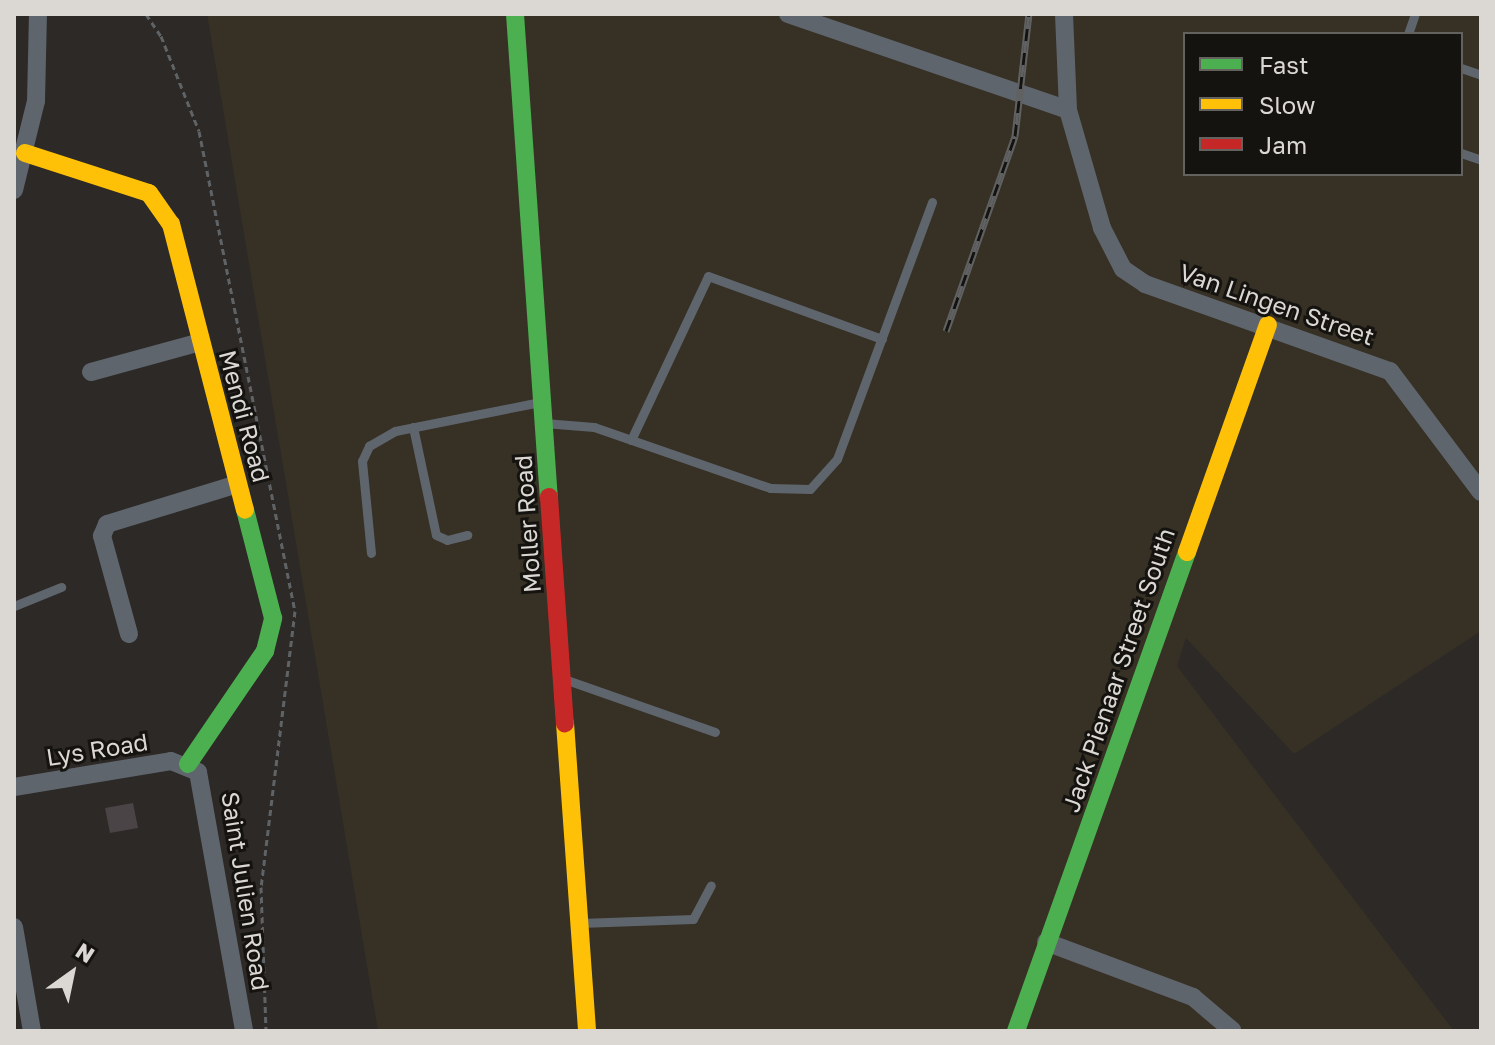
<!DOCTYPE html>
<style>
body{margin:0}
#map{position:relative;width:1495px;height:1045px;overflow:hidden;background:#2c2926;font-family:"Golos Text",sans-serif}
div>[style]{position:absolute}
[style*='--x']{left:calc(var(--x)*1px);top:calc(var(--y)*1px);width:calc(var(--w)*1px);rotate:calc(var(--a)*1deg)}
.built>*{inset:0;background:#363025}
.building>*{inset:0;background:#4a4447}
.path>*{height:3px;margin-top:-1.5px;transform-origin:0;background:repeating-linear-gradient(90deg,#606366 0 6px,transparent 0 10px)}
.lane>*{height:9px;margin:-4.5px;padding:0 4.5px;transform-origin:4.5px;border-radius:4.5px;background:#5f656c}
.street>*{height:18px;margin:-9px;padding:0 9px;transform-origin:9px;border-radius:9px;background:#5f656c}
.fast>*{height:18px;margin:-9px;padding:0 9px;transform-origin:9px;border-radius:9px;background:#4caf50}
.slow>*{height:18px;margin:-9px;padding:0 9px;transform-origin:9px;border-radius:9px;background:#ffc107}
.jam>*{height:18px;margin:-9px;padding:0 9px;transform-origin:9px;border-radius:9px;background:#c62828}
.rail>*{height:7px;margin-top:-3.5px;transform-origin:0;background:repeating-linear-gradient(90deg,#151310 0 12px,#606162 0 24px);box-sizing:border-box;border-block:2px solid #606162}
span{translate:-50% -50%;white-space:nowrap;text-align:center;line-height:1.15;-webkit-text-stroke:6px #151310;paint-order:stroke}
.street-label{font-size:24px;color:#dbd8d4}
.frame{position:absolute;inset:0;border:16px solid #dbd8d4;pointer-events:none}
.legend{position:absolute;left:1183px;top:32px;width:280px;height:144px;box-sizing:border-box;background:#151310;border:2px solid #64625e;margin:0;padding:10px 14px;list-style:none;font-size:24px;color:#dbd8d4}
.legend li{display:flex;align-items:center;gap:16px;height:40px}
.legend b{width:40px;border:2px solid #64625e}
.north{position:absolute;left:32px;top:933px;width:80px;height:80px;-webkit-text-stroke:6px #151310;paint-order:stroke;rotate:33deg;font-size:22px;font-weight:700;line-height:32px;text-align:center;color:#dbd8d4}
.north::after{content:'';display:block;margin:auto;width:28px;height:36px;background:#dbd8d4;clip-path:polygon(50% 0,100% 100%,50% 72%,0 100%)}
</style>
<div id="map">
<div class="built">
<div style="clip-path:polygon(evenodd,207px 14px,1481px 14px,1481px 631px,1294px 754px,1186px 638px,1177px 666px,1454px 1031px,378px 1031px,207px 14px,1185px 34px,1461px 34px,1461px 174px,1185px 174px,1185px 34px)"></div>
</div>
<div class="building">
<div style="clip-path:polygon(133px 803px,138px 828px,110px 833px,105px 808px)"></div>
</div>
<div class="path">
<div style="--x:146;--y:14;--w:27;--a:56"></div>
<div style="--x:161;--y:36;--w:102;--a:68.2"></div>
<div style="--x:199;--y:131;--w:490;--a:78.7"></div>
<div style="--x:295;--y:611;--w:278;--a:97"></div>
<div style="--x:261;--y:887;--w:144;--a:88"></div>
</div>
<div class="lane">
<div style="--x:1408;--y:34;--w:21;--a:-71"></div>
<div style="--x:1461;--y:68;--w:21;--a:19"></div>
<div style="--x:1461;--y:153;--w:21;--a:19"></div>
<div style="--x:544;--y:423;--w:50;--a:4.6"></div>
<div style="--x:594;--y:427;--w:186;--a:19.1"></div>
<div style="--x:770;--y:488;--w:40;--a:1.4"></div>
<div style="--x:810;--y:489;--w:40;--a:-48"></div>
<div style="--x:837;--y:459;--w:274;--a:-69.7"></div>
<div style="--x:413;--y:427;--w:110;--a:78"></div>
<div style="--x:436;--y:535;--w:12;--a:24"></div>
<div style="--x:447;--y:540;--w:21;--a:-14"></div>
<div style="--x:631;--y:440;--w:181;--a:-64.8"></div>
<div style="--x:708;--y:276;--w:185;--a:19.9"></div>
<div style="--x:371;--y:553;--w:92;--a:-95.6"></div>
<div style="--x:362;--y:461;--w:17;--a:-65"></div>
<div style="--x:369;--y:446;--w:30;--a:-30"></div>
<div style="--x:395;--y:431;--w:148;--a:-11.3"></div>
<div style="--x:14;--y:606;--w:51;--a:-22"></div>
<div style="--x:564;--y:679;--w:160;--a:19.3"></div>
<div style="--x:580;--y:923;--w:113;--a:-2"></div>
<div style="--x:693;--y:919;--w:38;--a:-62"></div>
</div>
<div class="street">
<div style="--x:788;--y:14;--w:296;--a:18.9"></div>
<div style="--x:1064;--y:14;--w:96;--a:87.6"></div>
<div style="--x:1068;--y:110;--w:123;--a:73.9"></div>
<div style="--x:1102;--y:228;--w:46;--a:62.9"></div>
<div style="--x:1123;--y:269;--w:27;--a:34"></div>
<div style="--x:1145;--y:284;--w:260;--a:19.6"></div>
<div style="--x:1390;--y:371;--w:151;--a:53.1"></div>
<div style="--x:14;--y:190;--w:92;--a:-76.1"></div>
<div style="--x:36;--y:101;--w:87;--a:-88.7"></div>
<div style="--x:91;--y:372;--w:114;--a:-15.3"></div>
<div style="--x:129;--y:634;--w:102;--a:-105.4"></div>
<div style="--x:102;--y:536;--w:13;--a:-67"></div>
<div style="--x:107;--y:524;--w:137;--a:-17"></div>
<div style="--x:14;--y:787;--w:159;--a:-9.4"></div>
<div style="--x:171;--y:761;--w:29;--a:22"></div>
<div style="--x:198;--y:772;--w:263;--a:79.9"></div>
<div style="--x:14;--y:927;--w:106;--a:80.2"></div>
<div style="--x:1046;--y:942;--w:157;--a:20.5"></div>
<div style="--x:1193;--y:997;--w:52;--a:40.4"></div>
</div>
<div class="fast">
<div style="--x:515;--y:14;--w:484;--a:86"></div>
<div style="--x:188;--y:764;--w:137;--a:-55.7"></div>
<div style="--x:265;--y:651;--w:34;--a:-76"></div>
<div style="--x:273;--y:618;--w:112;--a:-104.5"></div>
<div style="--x:1016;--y:1031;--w:509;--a:-70.35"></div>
</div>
<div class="slow">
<div style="--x:25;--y:153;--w:130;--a:17.9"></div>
<div style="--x:149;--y:193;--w:38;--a:55"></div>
<div style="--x:171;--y:224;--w:295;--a:75.5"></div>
<div style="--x:1187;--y:552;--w:241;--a:-70.4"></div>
<div style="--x:565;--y:723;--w:309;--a:85.9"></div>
</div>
<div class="jam">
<div style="--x:549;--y:497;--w:227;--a:86"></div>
</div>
<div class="rail">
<div style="--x:946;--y:331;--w:207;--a:-70.5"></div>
<div style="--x:1015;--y:136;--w:123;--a:-83.5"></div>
</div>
<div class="street-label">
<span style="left:1277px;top:304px;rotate:19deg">Van Lingen Street</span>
<span style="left:245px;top:416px;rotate:75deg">Mendi Road</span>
<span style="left:527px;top:524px;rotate:-94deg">Moller Road</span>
<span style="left:1118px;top:670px;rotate:-71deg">Jack Pienaar Street South</span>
<span style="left:97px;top:749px;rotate:-9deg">Lys Road</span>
<span style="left:246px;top:891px;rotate:81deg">Saint Julien Road</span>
</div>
<div class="frame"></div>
<ul class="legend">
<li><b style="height:10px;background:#4caf50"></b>Fast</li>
<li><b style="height:10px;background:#ffc107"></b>Slow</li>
<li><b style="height:10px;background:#c62828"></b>Jam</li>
</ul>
<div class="north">N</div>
</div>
